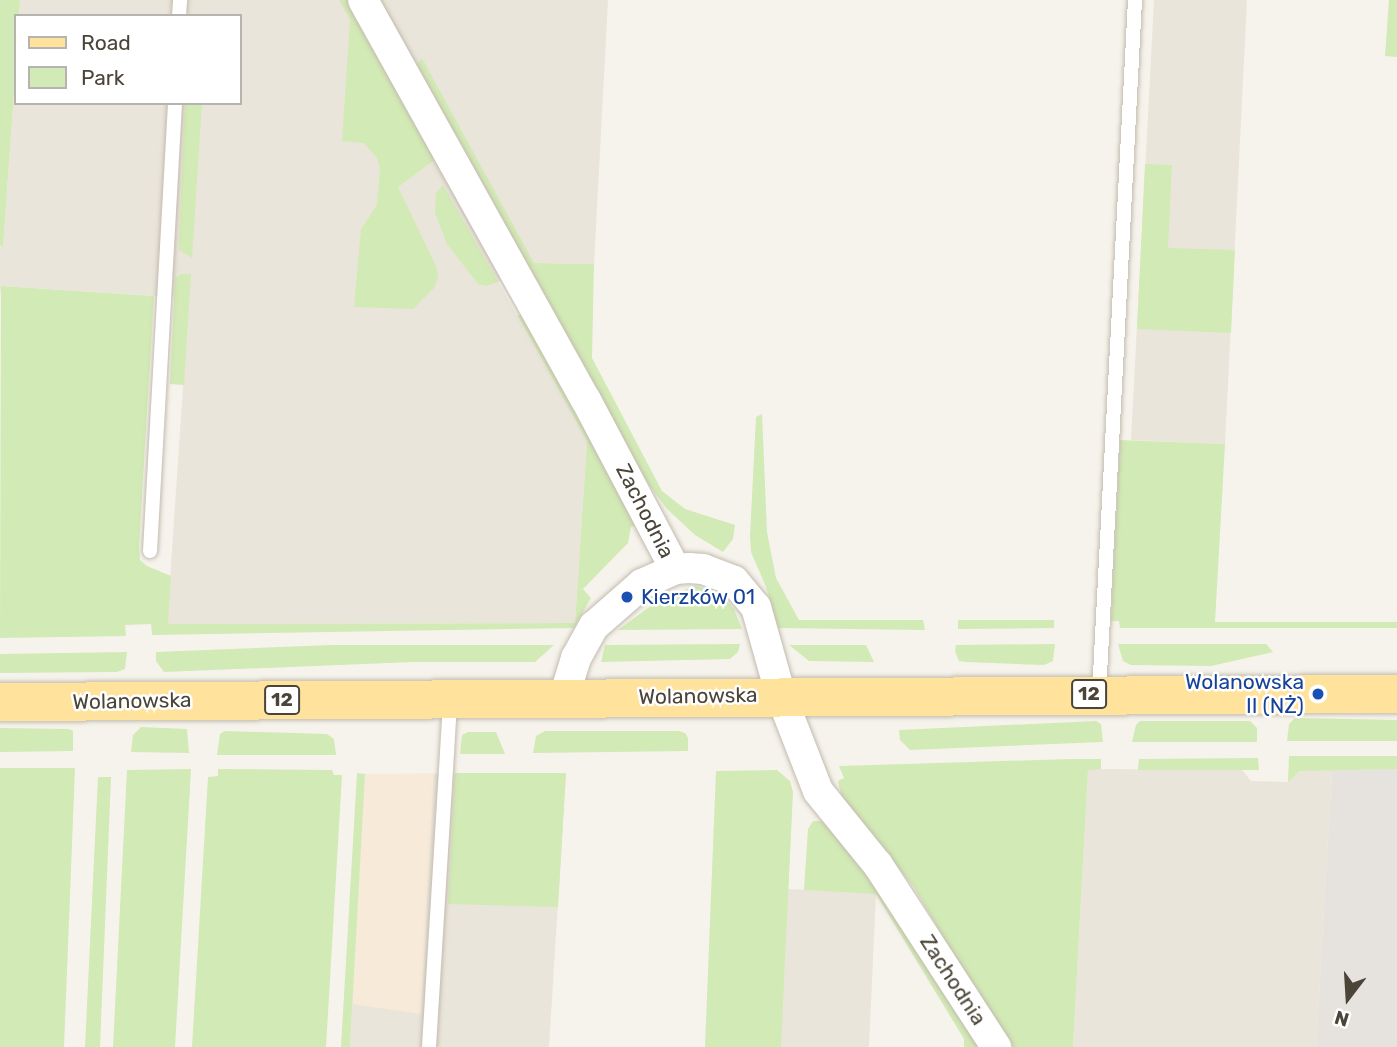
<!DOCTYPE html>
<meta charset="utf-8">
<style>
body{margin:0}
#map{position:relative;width:1397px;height:1047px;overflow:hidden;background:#f6f3ec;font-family:Rubik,sans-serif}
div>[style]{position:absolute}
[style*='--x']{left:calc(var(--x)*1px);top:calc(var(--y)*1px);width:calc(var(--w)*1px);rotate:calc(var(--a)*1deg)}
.residential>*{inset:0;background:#eae5da}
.commercial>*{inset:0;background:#f7ead8}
.industrial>*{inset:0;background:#e6e2dd}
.green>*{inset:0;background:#d2eab5}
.roads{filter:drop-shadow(0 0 2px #c2bbae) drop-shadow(0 0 2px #c2bbae)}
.service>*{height:14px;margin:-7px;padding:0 7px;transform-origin:7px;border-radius:7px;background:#fff}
.minor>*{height:30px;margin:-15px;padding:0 15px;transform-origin:15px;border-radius:15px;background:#fff}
.primary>*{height:38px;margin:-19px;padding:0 19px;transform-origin:19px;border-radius:19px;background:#ffe39c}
.dots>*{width:19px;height:19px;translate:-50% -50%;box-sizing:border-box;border:4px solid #fff;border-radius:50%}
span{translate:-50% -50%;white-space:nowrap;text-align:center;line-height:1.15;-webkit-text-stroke:5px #fff;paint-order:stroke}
.shield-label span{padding:2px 5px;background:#fff;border:2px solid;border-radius:5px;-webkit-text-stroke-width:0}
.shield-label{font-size:19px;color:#4b4439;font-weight:700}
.street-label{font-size:21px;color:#4b4439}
.transit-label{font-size:21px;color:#164399}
.left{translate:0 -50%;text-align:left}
.right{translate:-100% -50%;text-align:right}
.legend{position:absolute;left:14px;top:14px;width:228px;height:91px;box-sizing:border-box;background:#fff;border:2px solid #b7b4b0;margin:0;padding:9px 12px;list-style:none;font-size:21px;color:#4b4439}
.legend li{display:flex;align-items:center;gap:14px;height:35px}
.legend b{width:35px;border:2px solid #b7b4b0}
.north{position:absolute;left:1313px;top:963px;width:70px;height:70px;-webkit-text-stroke:5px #fff;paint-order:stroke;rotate:197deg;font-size:19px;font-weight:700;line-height:28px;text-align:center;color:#4b4439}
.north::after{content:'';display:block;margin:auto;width:24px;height:32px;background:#4b4439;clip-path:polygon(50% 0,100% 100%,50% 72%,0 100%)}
</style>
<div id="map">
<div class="residential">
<div style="clip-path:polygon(20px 0,608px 0,594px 264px,534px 263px,498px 282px,587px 441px,575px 623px,167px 624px,189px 298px,1px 286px,0 300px,0 247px,3px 246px,16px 66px,16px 103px,240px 103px,240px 16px,19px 16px)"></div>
<div style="clip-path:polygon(1154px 0,1247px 0,1225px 444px,1131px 440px)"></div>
<div style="clip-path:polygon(1088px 769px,1242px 770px,1251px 781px,1288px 782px,1300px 771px,1332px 770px,1316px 1047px,1073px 1047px)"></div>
<div style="clip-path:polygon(566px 773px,549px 1047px,350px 1047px,365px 774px)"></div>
<div style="clip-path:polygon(788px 889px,876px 893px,869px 1047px,705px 1047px,784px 981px)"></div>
</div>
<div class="commercial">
<div style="clip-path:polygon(365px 774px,434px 774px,421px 1014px,352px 1004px)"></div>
</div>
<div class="industrial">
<div style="clip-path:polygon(1397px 769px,1397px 1047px,1316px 1047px,1332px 770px)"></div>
</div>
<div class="green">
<div style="clip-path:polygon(0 0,20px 0,19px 16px,16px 16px,16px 66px,3px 247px,0 246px)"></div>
<div style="clip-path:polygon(339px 0,349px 0,437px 158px,398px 187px,437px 268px,438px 278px,434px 288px,413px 309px,354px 307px,361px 229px,377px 205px,380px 169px,377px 158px,364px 143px,342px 141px,350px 19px)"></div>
<div style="clip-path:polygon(1389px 0,1397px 0,1397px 57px,1385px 56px)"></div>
<div style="clip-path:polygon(422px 58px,534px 263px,594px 264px,592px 358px,662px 491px,685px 509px,735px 525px,733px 539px,723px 552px,695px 535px,667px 509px,649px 485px,417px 64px)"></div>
<div style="clip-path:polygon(185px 103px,202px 103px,192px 258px,179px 250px,179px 242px)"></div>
<div style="clip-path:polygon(1145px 164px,1172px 165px,1168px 248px,1235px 250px,1231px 333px,1137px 329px)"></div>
<div style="clip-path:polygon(443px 185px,498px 282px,486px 286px,478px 284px,447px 244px,435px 213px,436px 193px)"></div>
<div style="clip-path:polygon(181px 274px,191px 274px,184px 385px,170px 384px,175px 279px)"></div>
<div style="clip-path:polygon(1px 286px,154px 296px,139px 546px,140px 560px,147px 566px,171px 576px,168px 624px,575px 623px,587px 441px,517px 315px,525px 315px,640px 524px,631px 527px,628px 543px,583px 589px,591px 598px,574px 628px,152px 635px,151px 624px,125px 625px,126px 636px,0 638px)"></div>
<div style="clip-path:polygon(762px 414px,767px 532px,776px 578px,799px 620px,923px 620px,925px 630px,778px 628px,766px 587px,751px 552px,750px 536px,756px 417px)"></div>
<div style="clip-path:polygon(1120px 440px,1225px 444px,1215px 622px,1397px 622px,1397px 628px,1120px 628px,1119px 621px,1111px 621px)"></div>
<div style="clip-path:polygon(696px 586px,721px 595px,734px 609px,742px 629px,618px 630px,663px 597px)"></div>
<div style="clip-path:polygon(958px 620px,1054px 620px,1054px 628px,958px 629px)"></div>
<div style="clip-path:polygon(740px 644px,738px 652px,730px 659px,601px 662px,605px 645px)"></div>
<div style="clip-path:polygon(1055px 644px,1053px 661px,1044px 665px,966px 662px,959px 661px,955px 651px,956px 645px)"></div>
<div style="clip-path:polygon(1118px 644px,1266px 644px,1273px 652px,1211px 666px,1131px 665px,1123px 661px)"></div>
<div style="clip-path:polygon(332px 645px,554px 645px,535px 662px,413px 662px,164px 672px,156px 661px,156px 652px)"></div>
<div style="clip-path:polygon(789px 645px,866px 645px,874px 662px,809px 661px)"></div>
<div style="clip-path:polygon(127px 652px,125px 669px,117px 672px,0 673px,0 654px)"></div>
<div style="clip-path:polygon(1295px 718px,1397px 720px,1397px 741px,1287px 741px,1289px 724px)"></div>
<div style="clip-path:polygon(1096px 721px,1101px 724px,1103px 742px,910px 750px,900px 740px,899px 730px)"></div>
<div style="clip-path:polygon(1140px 721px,1250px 721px,1257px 728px,1257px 742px,1132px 742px,1136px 725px)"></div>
<div style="clip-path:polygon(141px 727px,187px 729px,189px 753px,131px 752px,133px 735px)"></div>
<div style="clip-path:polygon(0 728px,69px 729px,73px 731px,73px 751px,0 752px)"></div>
<div style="clip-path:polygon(225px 731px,327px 734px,334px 739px,336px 755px,217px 755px,220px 734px)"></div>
<div style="clip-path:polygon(545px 731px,679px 731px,685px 733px,688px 738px,688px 751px,533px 753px,536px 736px)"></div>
<div style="clip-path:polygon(468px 732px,496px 732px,505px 754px,460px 754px,462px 735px)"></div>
<div style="clip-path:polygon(1289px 756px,1397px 756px,1397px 769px,1300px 771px,1288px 782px)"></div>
<div style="clip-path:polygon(1258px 758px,1259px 770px,1138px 770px,1139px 759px)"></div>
<div style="clip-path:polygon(1072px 759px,1101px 759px,1101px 769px,1088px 770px,1073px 1047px,1009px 1047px,913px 886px,842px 799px,838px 781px,844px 778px,839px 766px)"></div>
<div style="clip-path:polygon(0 768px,75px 768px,64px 1047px,0 1047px)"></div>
<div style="clip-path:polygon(191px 769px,175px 1047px,113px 1047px,127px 770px)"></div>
<div style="clip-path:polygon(218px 769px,332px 770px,334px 775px,342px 775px,326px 1047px,192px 1047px,208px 777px,218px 776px)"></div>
<div style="clip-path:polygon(777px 770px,790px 781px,793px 792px,781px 1047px,705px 1047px,716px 771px)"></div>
<div style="clip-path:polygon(357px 773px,365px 774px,350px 1047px,341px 1047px)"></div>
<div style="clip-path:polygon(455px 773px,566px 773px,558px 907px,448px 904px)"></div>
<div style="clip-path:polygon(98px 777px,111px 777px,100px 1047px,85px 1047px)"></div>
<div style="clip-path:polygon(813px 821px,822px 821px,860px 859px,980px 1047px,964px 1047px,964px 1039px,876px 894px,804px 890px,808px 829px)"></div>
</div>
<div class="roads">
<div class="service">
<div style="--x:179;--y:16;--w:16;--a:-86"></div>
<div style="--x:150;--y:551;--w:449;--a:-86.8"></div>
<div style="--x:1099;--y:694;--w:695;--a:-87.03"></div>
<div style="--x:429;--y:1047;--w:348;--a:-86.5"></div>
</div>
<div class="minor">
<div style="--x:363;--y:0;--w:458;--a:60.9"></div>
<div style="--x:586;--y:400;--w:191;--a:62.2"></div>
<div style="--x:564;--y:697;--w:41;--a:-72.9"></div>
<div style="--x:576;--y:658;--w:37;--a:-61"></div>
<div style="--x:594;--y:626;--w:64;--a:-41.2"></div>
<div style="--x:642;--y:584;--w:36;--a:-24"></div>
<div style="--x:675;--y:569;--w:14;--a:-4"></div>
<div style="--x:689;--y:568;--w:14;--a:4"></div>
<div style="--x:703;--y:569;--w:33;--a:21"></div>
<div style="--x:734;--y:581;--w:34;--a:50"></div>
<div style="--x:756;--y:607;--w:92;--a:74.3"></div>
<div style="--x:781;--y:696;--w:102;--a:68.7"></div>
<div style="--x:818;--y:791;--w:95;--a:51"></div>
<div style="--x:878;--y:865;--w:217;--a:57"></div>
</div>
<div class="primary">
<div style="--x:0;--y:702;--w:1397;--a:-0.33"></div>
</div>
</div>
<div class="dots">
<div style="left:627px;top:597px;background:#1a4fb4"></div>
<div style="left:1318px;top:694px;background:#1a4fb4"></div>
</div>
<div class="shield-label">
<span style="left:1089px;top:694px">12</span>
<span style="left:282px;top:700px">12</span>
</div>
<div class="street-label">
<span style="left:645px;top:511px;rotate:63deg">Zachodnia</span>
<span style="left:698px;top:696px;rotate:-1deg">Wolanowska</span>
<span style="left:132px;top:701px;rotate:-1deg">Wolanowska</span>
<span style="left:953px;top:980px;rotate:57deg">Zachodnia</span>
</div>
<div class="transit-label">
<span class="left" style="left:641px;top:597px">Kierzków 01</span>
<span class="right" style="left:1304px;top:694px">Wolanowska<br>II (NŻ)</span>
</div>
<ul class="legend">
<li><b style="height:9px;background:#ffe39c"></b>Road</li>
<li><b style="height:19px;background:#d2eab5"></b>Park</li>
</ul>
<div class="north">N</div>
</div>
